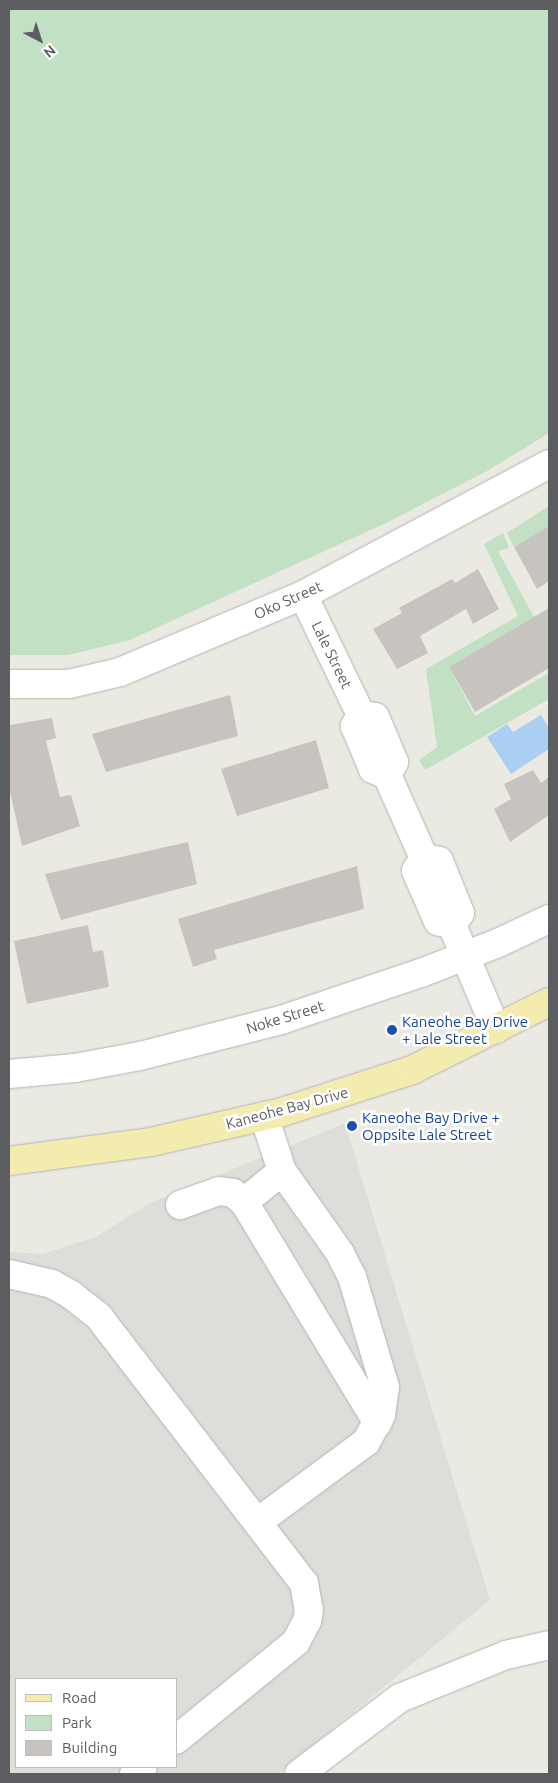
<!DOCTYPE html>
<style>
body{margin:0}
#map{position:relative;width:558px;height:1783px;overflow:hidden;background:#ebeae2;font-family:Ubuntu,sans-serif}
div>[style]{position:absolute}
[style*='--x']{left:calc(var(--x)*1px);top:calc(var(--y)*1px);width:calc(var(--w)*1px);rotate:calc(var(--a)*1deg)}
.industrial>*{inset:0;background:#dfddda}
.green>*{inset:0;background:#c2e0c3}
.water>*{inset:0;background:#aacff3}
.building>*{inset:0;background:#c7c4bf}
.roads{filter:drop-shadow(0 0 1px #b3b4b8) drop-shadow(0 0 1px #b3b4b8)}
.minor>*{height:28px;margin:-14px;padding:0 14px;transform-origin:14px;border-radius:14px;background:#fff}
.major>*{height:28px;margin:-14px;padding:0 14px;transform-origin:14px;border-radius:14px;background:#f4ecaf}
.dots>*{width:14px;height:14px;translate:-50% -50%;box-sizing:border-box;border:2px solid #fff;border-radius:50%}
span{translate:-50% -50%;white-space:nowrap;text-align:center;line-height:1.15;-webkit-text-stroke:5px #fff;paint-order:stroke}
.street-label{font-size:15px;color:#5b5d61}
.transit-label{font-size:15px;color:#164399}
.left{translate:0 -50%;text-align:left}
.frame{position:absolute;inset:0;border:10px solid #5b5d61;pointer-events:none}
.legend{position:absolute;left:15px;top:1678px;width:162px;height:90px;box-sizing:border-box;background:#fff;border:1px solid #bdbec0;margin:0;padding:6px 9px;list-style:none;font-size:15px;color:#5b5d61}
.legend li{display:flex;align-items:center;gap:10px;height:25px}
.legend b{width:25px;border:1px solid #bdbec0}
.north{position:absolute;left:15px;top:15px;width:50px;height:50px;-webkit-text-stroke:4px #fff;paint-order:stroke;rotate:140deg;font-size:14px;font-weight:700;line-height:20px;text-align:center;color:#5b5d61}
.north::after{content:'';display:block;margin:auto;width:18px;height:22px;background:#5b5d61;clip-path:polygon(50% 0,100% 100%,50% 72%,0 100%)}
</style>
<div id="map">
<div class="industrial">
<div style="clip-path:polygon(evenodd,345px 1123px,490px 1600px,278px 1774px,9px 1774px,9px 1252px,42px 1254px,96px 1237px,148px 1204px,345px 1123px,16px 1679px,176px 1679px,176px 1767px,16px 1767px,16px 1679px)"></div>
</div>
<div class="green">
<div style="clip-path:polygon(9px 9px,549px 9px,549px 433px,487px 471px,388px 522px,130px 640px,68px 655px,9px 655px)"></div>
<div style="clip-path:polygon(549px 506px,549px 526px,514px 547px,507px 533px)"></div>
<div style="clip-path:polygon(503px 533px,509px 548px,498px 551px,534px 617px,449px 667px,475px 716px,549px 673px,549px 699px,425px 770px,419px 760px,437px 747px,426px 669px,518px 616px,484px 544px)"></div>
</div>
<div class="water">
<div style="clip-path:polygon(541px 715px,549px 728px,549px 749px,511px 774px,487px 737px,507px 724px,513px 732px)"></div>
</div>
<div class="building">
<div style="clip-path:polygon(549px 526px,549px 581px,537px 589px,514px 547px)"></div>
<div style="clip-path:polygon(478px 569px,499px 609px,473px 624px,466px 609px,420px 636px,428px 653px,397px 669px,373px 629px,402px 613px,399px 608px,452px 579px,455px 583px)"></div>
<div style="clip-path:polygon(549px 608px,549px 668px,475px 712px,449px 667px)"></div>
<div style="clip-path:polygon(230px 695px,238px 736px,106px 772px,92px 734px)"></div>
<div style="clip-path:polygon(52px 718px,56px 738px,46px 741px,60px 797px,71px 795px,80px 826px,22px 846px,9px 787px,9px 725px)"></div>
<div style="clip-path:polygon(316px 740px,329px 788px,237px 816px,221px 769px)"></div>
<div style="clip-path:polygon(533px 770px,541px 783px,549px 777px,549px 815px,510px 842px,494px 809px,511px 799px,504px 784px)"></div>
<div style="clip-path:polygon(188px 842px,197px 884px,61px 920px,45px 874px)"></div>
<div style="clip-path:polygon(357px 866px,364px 909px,214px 950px,217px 959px,193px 967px,178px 919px)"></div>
<div style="clip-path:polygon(88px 925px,93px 952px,103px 950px,109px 987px,27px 1004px,14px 941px)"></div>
</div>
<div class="roads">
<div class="minor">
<div style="--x:303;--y:595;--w:133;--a:64.2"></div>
<div style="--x:9;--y:684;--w:60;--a:0"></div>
<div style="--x:69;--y:684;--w:52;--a:-13.2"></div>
<div style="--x:120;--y:672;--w:199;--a:-22.8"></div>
<div style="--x:303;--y:595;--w:279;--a:-28"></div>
<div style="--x:361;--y:715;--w:13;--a:119"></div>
<div style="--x:355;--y:726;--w:47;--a:67.3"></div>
<div style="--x:373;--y:769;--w:15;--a:23"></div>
<div style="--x:387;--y:775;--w:91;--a:66"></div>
<div style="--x:361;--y:715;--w:14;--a:8"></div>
<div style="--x:375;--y:717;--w:49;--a:67.1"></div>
<div style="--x:394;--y:762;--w:15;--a:118"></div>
<div style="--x:424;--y:858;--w:15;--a:122"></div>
<div style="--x:416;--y:871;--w:55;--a:66.3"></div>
<div style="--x:438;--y:921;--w:15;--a:16"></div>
<div style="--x:452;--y:925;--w:113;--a:67.1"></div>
<div style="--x:424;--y:858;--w:15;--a:11"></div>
<div style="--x:439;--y:861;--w:56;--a:68"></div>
<div style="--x:460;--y:913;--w:14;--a:124"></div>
<div style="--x:9;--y:1074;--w:66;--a:-5.2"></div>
<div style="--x:75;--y:1068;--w:66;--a:-10.5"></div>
<div style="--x:140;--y:1056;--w:146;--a:-14.3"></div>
<div style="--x:281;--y:1020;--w:148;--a:-18.6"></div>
<div style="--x:421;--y:973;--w:83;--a:-21.3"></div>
<div style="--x:498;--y:943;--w:56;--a:-25.2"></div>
<div style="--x:244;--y:1202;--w:49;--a:-39.2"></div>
<div style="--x:180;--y:1205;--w:41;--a:-19.7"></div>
<div style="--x:219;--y:1191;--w:14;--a:8"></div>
<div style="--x:233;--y:1193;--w:14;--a:39"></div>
<div style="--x:244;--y:1202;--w:258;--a:58.8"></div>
<div style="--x:9;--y:1274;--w:44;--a:13.1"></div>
<div style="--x:52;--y:1284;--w:21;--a:29"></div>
<div style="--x:70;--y:1294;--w:37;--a:38"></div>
<div style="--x:99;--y:1317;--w:336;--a:52.4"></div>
<div style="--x:304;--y:1583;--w:27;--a:80"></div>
<div style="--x:309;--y:1610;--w:11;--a:100"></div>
<div style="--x:307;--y:1621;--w:24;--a:118"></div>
<div style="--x:296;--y:1642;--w:155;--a:140.8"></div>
<div style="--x:259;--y:1521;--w:133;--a:-36.4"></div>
<div style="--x:366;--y:1442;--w:31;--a:-61"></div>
<div style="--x:381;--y:1415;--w:28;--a:-82"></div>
<div style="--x:385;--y:1387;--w:115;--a:-106.7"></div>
<div style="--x:352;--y:1277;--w:27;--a:-117"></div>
<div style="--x:340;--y:1253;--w:100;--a:-125.3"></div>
<div style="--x:282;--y:1171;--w:58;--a:-108.1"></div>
<div style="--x:134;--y:1774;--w:11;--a:-38"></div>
<div style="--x:299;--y:1774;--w:126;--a:-37"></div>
<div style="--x:400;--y:1698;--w:114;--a:-22.1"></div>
<div style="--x:506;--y:1655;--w:44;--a:-13.1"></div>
</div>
<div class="major">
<div style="--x:9;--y:1161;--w:143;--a:-7.6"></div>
<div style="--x:151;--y:1142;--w:134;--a:-12.9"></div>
<div style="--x:282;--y:1112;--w:137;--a:-17.9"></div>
<div style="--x:412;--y:1070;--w:153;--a:-26.4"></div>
</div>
</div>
<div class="dots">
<div style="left:392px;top:1030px;background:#1a4fb4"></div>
<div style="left:352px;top:1126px;background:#1a4fb4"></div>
</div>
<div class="street-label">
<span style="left:288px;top:600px;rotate:-24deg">Oko Street</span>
<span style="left:332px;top:655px;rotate:64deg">Lale Street</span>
<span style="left:285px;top:1017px;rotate:-17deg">Noke Street</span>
<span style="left:287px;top:1108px;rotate:-15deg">Kaneohe Bay Drive</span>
</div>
<div class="transit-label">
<span class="left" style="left:402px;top:1030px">Kaneohe Bay Drive<br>+ Lale Street</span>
<span class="left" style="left:362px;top:1126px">Kaneohe Bay Drive +<br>Oppsite Lale Street</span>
</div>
<div class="frame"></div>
<ul class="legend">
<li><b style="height:6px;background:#f4ecaf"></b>Road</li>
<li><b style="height:14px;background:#c2e0c3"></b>Park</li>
<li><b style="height:14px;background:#c7c4bf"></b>Building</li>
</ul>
<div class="north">N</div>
</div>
